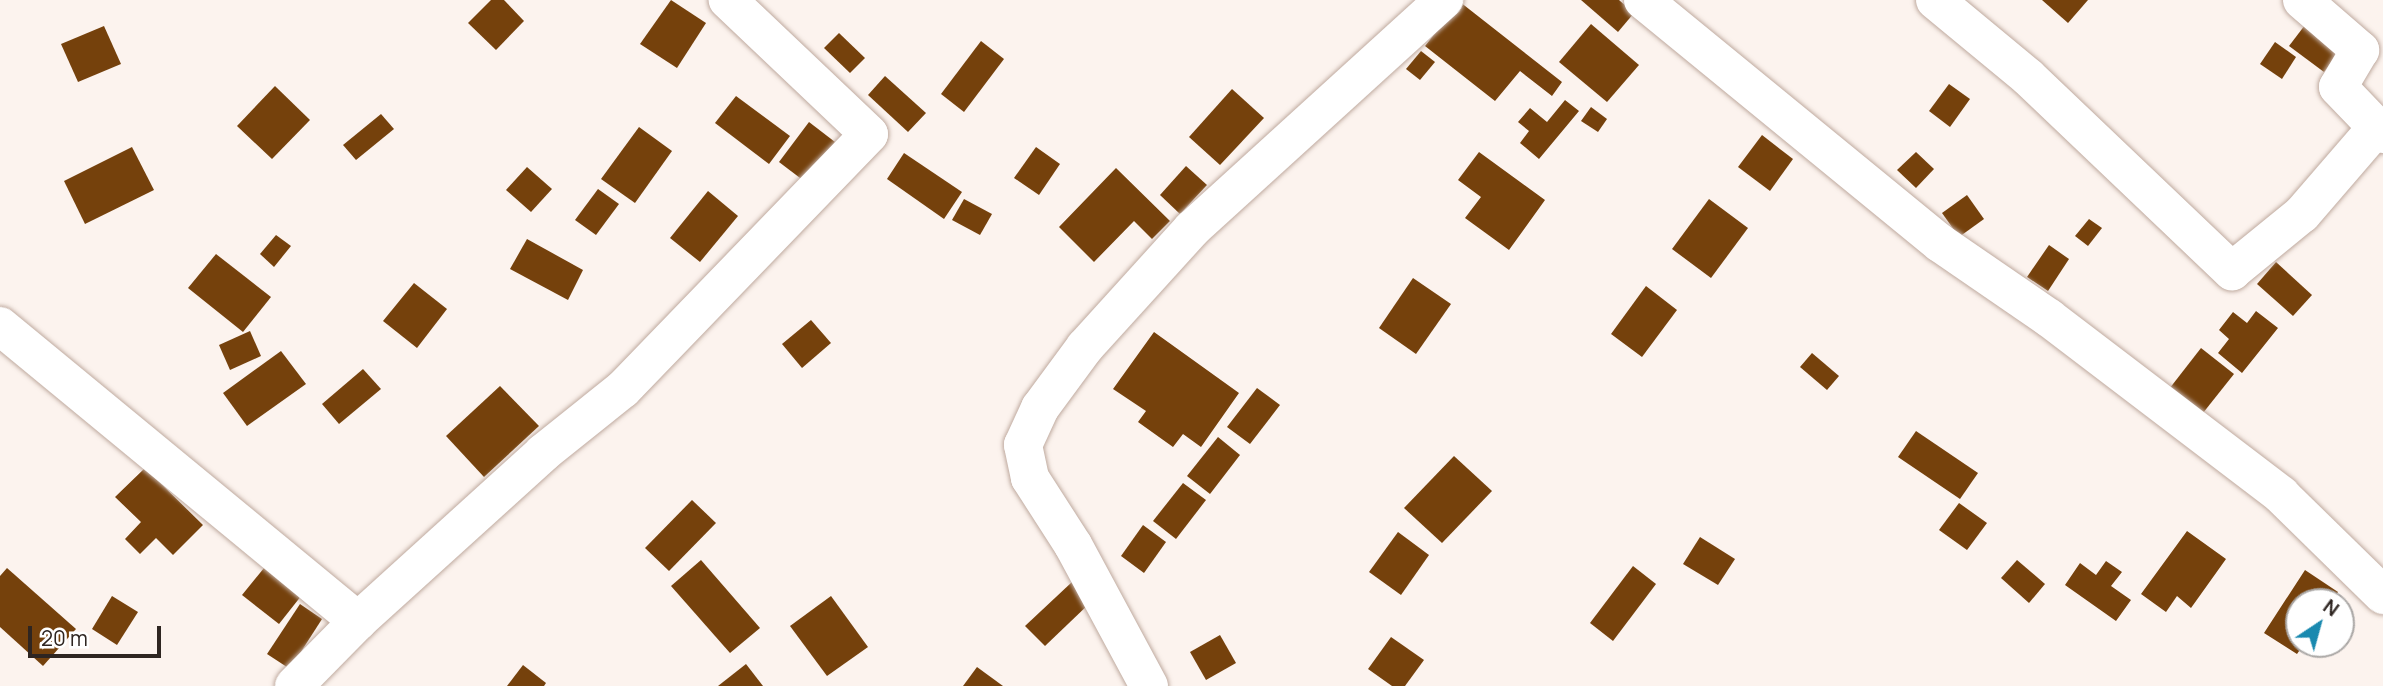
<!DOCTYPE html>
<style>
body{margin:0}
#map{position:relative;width:2383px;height:686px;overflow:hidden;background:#fcf3ee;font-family:Manrope,sans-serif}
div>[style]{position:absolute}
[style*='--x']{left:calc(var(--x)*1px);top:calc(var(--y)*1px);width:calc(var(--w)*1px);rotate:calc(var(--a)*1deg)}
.building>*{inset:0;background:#75410c}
.roads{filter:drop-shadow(0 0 2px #bfaa9f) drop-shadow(0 0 2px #bfaa9f)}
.minor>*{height:38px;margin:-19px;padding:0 19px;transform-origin:19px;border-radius:19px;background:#fff}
span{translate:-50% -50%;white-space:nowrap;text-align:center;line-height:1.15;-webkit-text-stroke:7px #fff;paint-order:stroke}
.north{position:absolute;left:2285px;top:588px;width:70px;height:70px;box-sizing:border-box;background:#fff;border:2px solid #aba8a6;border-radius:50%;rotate:36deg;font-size:19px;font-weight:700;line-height:28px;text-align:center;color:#2e2521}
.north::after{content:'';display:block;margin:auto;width:24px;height:32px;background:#1989af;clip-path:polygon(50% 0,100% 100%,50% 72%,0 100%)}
.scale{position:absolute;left:28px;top:626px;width:133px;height:32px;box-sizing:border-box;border:4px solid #2e2521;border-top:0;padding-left:9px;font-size:21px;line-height:24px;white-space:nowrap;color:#2e2521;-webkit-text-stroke:5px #fff;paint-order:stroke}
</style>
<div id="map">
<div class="building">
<div style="clip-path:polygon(491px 0,504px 0,524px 21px,496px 50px,468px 23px)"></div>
<div style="clip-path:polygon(671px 0,706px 23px,677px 68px,640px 44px)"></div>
<div style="clip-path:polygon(1581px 0,1619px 0,1634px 13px,1618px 32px)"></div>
<div style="clip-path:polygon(2042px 0,2088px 0,2068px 23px)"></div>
<div style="clip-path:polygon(1460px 2px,1562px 82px,1552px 96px,1520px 71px,1495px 101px,1425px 46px)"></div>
<div style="clip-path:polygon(1591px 24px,1639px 65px,1607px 102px,1559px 62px)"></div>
<div style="clip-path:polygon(2305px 25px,2339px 52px,2324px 72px,2289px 46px)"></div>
<div style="clip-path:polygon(104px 26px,121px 64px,78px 82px,61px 44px)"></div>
<div style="clip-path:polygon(839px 33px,865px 58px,850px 73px,824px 48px)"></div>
<div style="clip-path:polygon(981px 41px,1004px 59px,964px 112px,941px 94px)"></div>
<div style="clip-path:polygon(2275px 42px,2296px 57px,2282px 79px,2260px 64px)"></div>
<div style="clip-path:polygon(1421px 51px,1435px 62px,1420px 80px,1406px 69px)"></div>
<div style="clip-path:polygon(885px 76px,926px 113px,908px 132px,868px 95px)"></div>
<div style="clip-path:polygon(1949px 84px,1970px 99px,1950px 127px,1929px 111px)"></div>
<div style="clip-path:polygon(275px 86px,310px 120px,272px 159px,237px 126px)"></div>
<div style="clip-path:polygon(1232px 89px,1264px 118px,1220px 165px,1189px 137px)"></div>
<div style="clip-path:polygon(736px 96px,790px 136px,769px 164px,715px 123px)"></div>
<div style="clip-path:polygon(1565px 100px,1579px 111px,1539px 159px,1520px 143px,1529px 131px,1518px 122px,1530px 108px,1547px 122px)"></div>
<div style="clip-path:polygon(1591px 107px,1607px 119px,1598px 132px,1581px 121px)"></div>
<div style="clip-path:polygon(381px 114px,394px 129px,356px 160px,343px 145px)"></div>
<div style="clip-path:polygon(809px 122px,835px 142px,804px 181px,779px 162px)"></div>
<div style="clip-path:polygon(639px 127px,672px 151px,635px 203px,601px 179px)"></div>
<div style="clip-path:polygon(1762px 135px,1793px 159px,1770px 191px,1738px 167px)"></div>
<div style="clip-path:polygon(132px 147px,154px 190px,85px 224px,64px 181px)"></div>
<div style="clip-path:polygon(1036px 147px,1060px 164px,1039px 195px,1014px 178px)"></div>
<div style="clip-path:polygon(1479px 152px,1545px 200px,1509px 250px,1465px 218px,1481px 197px,1458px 180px)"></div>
<div style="clip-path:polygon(1916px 152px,1934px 169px,1916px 188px,1897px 170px)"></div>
<div style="clip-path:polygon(904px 153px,962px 192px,944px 219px,887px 179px)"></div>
<div style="clip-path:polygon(1186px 166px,1207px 185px,1180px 214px,1160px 195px)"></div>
<div style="clip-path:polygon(527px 167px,552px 189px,531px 212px,506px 190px)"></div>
<div style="clip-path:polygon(1116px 168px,1170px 221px,1152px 239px,1134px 221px,1094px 262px,1059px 227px)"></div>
<div style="clip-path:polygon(598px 189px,619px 204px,596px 235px,575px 220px)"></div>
<div style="clip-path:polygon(708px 191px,738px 216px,700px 262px,670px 238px)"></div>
<div style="clip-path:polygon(1967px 195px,1984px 219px,1959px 237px,1942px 213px)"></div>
<div style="clip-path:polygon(964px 199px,992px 214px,980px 235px,952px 220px)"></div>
<div style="clip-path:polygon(1709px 199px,1748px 228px,1711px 278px,1672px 249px)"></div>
<div style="clip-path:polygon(2089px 219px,2102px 228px,2088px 246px,2075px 236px)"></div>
<div style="clip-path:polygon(276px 235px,291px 246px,274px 267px,260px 254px)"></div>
<div style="clip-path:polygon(527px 239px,583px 270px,568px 300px,510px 269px)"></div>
<div style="clip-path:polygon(2049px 245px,2069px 259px,2048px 291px,2027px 277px)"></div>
<div style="clip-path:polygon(216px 254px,271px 297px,243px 332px,188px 288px)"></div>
<div style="clip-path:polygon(2276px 262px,2312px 295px,2293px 316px,2257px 284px)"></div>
<div style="clip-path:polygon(1413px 278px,1451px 304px,1416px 354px,1379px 328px)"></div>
<div style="clip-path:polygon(414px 283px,447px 309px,417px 348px,383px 321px)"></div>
<div style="clip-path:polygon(1646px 286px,1677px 310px,1642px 357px,1611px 334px)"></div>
<div style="clip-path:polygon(2256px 311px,2278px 328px,2242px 373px,2218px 353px,2229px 339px,2219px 330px,2233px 312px,2247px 323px)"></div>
<div style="clip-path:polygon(811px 320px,831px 343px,802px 368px,782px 344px)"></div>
<div style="clip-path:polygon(250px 331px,261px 356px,230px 370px,219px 345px)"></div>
<div style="clip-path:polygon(1154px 332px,1239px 393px,1201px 447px,1183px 434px,1173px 447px,1138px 422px,1146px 411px,1113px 389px)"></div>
<div style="clip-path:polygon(2201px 348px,2234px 374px,2199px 418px,2166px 393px)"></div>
<div style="clip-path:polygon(281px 351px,306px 384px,247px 426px,223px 393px)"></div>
<div style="clip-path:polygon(1812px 353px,1839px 376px,1827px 390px,1800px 367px)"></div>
<div style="clip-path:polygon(363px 369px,381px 389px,339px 424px,322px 404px)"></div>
<div style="clip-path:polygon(500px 386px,539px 426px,484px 477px,446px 436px)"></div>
<div style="clip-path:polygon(1257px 388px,1280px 405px,1250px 444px,1227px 427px)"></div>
<div style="clip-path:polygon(1916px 431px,1978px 473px,1960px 499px,1898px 457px)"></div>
<div style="clip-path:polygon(1218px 437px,1240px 455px,1210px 494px,1187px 476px)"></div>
<div style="clip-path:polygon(1454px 456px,1492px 491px,1442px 543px,1404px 508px)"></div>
<div style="clip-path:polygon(145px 468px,203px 525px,173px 555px,156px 538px,140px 554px,125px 539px,141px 522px,115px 497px)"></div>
<div style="clip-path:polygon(1183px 483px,1206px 500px,1176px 539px,1153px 521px)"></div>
<div style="clip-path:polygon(692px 500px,716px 523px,669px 571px,645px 548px)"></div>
<div style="clip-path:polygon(1959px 503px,1987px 523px,1967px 550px,1939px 530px)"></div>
<div style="clip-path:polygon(1143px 525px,1166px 542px,1144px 573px,1121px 556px)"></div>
<div style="clip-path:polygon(2187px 531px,2226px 559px,2191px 608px,2177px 596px,2166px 612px,2141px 594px)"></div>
<div style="clip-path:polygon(1398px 532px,1429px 555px,1401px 595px,1369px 572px)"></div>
<div style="clip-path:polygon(1700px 537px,1735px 559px,1718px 585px,1683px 564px)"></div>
<div style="clip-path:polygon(273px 557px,309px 586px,279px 624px,242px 595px)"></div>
<div style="clip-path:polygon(701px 560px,760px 628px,730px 653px,671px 586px)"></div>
<div style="clip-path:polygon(2017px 560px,2045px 584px,2029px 603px,2001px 578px)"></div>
<div style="clip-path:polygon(2106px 561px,2122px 572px,2111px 586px,2131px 600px,2116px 621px,2065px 585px,2080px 563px,2096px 575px)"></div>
<div style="clip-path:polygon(1633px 566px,1656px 584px,1613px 641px,1590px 623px)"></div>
<div style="clip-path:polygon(7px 568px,76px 629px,43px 666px,0 627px,0 576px)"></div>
<div style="clip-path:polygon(2305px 570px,2338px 592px,2332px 602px,2299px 602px,2299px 644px,2304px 644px,2297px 654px,2264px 633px)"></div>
<div style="clip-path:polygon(1072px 582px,1091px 602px,1045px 646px,1025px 626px)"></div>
<div style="clip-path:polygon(112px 596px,138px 612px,117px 645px,92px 629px)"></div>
<div style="clip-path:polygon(831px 596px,868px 647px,827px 676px,790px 626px)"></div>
<div style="clip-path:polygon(300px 604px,322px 619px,290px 669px,267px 654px)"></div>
<div style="clip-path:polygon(1220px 635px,1236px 663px,1206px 680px,1190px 652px)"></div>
<div style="clip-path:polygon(1391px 637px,1424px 660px,1405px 686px,1392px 686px,1368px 669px)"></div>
<div style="clip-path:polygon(746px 664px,763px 686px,718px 686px)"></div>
<div style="clip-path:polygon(523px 665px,546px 683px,544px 686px,507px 686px)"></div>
<div style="clip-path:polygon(977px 667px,1003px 686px,963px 686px)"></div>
</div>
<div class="roads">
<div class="minor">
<div style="--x:1643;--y:0;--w:384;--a:39.3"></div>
<div style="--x:1940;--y:243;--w:132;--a:34.5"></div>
<div style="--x:2049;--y:318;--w:292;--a:37.3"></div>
<div style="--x:2281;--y:495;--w:143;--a:44.4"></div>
<div style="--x:1935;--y:0;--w:121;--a:39.6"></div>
<div style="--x:2028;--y:77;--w:282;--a:43.6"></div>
<div style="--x:2232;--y:271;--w:90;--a:-39.2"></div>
<div style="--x:2302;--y:214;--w:115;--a:-49.2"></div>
<div style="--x:2302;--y:0;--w:77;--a:40.8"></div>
<div style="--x:2360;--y:50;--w:43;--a:120.7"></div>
<div style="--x:2338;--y:87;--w:65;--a:46.2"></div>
<div style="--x:0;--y:326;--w:464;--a:39.5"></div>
<div style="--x:358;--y:621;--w:91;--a:134.6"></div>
<div style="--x:358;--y:621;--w:250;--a:-42.2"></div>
<div style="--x:543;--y:453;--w:102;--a:-38.7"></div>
<div style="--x:623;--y:389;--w:354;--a:-46"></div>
<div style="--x:869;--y:134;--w:195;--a:-136.5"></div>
<div style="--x:1149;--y:686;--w:160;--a:-118.3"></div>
<div style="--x:1073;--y:545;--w:80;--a:-122.7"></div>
<div style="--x:1030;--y:478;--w:34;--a:-102"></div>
<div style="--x:1023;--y:445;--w:41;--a:-65.3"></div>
<div style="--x:1040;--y:408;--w:76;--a:-53.6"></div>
<div style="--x:1085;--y:347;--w:159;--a:-47.8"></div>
<div style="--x:1192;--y:229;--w:341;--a:-42.3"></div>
</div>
</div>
<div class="north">N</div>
<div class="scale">20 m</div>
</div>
